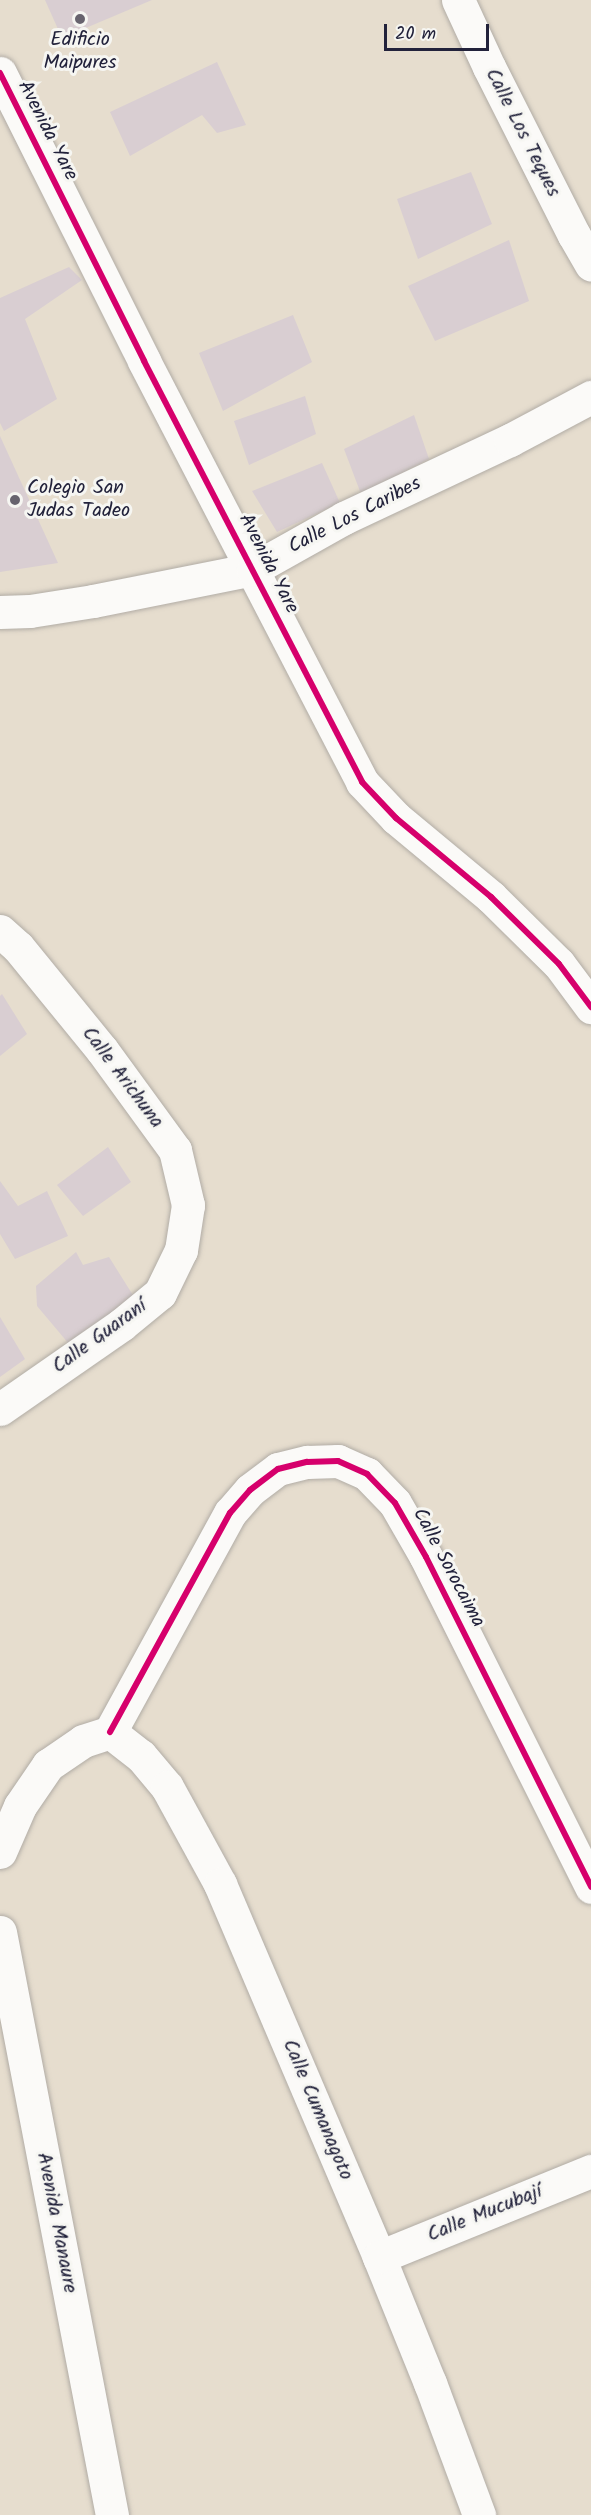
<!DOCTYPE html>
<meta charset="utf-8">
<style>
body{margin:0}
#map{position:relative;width:591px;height:2515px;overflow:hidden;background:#e6ddce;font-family:Kalam,sans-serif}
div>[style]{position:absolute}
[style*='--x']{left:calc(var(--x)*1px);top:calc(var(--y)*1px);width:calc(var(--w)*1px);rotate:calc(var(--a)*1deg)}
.building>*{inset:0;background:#d9ced2}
.roads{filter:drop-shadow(0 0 2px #b1aca5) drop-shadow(0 0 2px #b1aca5)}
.minor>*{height:33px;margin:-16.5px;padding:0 16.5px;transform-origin:16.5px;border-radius:16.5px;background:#fbfaf8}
.cycleway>*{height:6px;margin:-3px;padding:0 3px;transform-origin:3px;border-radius:3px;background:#d6006c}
.dots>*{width:16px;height:16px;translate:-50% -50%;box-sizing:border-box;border:3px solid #f6f6f2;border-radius:50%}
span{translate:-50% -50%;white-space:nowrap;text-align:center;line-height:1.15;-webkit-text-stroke:6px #f6f6f2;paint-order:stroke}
.poi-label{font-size:20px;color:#22223b}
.left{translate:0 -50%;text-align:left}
.street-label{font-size:20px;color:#22223b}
.scale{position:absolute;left:384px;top:24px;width:105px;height:27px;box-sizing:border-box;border:3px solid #22223b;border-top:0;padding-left:8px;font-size:18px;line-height:21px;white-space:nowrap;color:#22223b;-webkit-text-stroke:4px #f6f6f2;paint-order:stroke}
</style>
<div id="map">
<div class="building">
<div style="clip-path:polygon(45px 0,152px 0,62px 38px)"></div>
<div style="clip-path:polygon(217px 62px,246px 125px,217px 133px,202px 115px,130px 156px,110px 112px)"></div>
<div style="clip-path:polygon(471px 172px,492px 224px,418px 259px,397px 199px)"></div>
<div style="clip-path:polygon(509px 240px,529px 301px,435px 341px,408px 286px)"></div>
<div style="clip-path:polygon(69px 267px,82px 280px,25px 319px,57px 399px,4px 431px,0 423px,0 298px)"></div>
<div style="clip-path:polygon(293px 315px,312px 362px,223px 411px,199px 353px)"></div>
<div style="clip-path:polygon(305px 396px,316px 434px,249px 465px,234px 421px)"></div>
<div style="clip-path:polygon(414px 415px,429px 459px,361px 494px,344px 449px)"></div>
<div style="clip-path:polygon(0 436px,58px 563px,0 572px)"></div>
<div style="clip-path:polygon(322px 463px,340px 503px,277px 532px,252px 491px)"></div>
<div style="clip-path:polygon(2px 994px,27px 1034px,0 1056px,0 996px)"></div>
<div style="clip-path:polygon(108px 1147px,131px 1182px,83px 1216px,57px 1185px)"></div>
<div style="clip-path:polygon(0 1181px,18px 1206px,47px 1191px,68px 1236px,15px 1259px,0 1234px)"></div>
<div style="clip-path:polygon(76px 1252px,83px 1265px,109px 1257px,136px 1300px,69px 1344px,37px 1306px,36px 1286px)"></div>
<div style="clip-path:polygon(0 1317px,25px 1359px,0 1377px)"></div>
</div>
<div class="roads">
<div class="minor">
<div style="--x:458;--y:0;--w:74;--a:65.2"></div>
<div style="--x:489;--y:67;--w:188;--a:63.2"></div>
<div style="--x:574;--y:235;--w:34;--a:60"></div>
<div style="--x:0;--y:73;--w:322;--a:63.4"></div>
<div style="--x:144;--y:361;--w:474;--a:62.6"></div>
<div style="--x:362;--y:782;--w:50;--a:46.6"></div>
<div style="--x:396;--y:818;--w:124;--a:39.7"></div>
<div style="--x:491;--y:897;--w:95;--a:44.6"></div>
<div style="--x:559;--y:964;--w:54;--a:53.3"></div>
<div style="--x:0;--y:612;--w:30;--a:-2"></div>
<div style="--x:30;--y:611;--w:64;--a:-9"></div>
<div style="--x:93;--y:601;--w:163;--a:-11.3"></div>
<div style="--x:253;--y:569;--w:104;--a:-29.3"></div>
<div style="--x:344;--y:518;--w:183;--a:-25.2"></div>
<div style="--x:510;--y:440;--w:92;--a:-28"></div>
<div style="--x:0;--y:931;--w:24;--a:42"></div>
<div style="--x:18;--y:947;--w:133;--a:50.8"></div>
<div style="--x:102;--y:1050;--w:124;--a:53.9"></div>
<div style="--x:175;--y:1150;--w:57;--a:76.7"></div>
<div style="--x:188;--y:1205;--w:46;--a:98.8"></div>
<div style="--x:181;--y:1250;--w:48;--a:116"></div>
<div style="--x:160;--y:1293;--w:50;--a:140.6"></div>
<div style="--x:121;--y:1325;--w:147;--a:145.2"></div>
<div style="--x:110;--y:1732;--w:250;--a:-61.3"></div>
<div style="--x:230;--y:1513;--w:30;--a:-49"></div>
<div style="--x:250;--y:1490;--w:35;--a:-37"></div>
<div style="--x:278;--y:1469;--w:30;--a:-14"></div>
<div style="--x:307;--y:1462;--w:31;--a:-2"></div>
<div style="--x:338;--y:1461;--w:32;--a:24"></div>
<div style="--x:367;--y:1474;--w:40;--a:46"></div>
<div style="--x:395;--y:1503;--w:62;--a:60.1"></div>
<div style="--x:426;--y:1557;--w:369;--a:63.4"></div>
<div style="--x:110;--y:1732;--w:39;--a:38"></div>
<div style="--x:141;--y:1756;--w:40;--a:50"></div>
<div style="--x:167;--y:1787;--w:111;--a:61.3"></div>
<div style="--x:220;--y:1884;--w:405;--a:66.9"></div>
<div style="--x:379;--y:2257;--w:136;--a:68"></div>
<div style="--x:430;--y:2383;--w:141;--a:69.6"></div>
<div style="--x:0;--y:1852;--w:50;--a:-66.5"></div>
<div style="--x:20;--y:1806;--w:50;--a:-55.7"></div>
<div style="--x:48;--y:1765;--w:42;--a:-34.4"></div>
<div style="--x:83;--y:1741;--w:28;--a:-18"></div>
<div style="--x:0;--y:1932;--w:594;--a:79.13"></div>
<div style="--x:379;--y:2257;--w:229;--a:-22.1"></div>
</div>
</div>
<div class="cycleway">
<div style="--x:0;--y:73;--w:322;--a:63.4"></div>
<div style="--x:144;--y:361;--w:474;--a:62.6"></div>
<div style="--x:362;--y:782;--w:50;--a:46.6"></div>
<div style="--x:396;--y:818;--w:124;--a:39.7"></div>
<div style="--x:491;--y:897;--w:95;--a:44.6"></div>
<div style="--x:559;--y:964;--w:54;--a:53.3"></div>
<div style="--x:110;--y:1732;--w:250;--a:-61.3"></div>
<div style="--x:230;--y:1513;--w:30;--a:-49"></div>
<div style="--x:250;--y:1490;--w:35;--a:-37"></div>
<div style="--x:278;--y:1469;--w:30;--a:-14"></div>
<div style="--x:307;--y:1462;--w:31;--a:-2"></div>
<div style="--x:338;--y:1461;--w:32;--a:24"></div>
<div style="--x:367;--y:1474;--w:40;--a:46"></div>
<div style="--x:395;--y:1503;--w:62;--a:60.1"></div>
<div style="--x:426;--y:1557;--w:369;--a:63.4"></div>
</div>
<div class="dots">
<div style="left:80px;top:19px;background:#67636e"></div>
<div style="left:15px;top:500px;background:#67636e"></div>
</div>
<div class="poi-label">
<span style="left:80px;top:52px">Edificio<br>Maipures</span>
<span class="left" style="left:27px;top:500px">Colegio San<br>Judas Tadeo</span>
</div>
<div class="street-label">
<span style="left:47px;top:131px;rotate:63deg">Avenida Yare</span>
<span style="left:522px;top:133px;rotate:63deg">Calle Los Teques</span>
<span style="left:355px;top:516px;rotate:-27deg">Calle Los Caribes</span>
<span style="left:268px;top:564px;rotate:63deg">Avenida Yare</span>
<span style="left:122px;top:1078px;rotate:53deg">Calle Arichuna</span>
<span style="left:100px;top:1337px;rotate:-36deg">Calle Guaraní</span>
<span style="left:448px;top:1568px;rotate:62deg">Calle Sorocaima</span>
<span style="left:317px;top:2110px;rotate:67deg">Calle Cumanagoto</span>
<span style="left:485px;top:2214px;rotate:-22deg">Calle Mucubají</span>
<span style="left:56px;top:2223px;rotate:79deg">Avenida Manaure</span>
</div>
<div class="scale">20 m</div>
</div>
